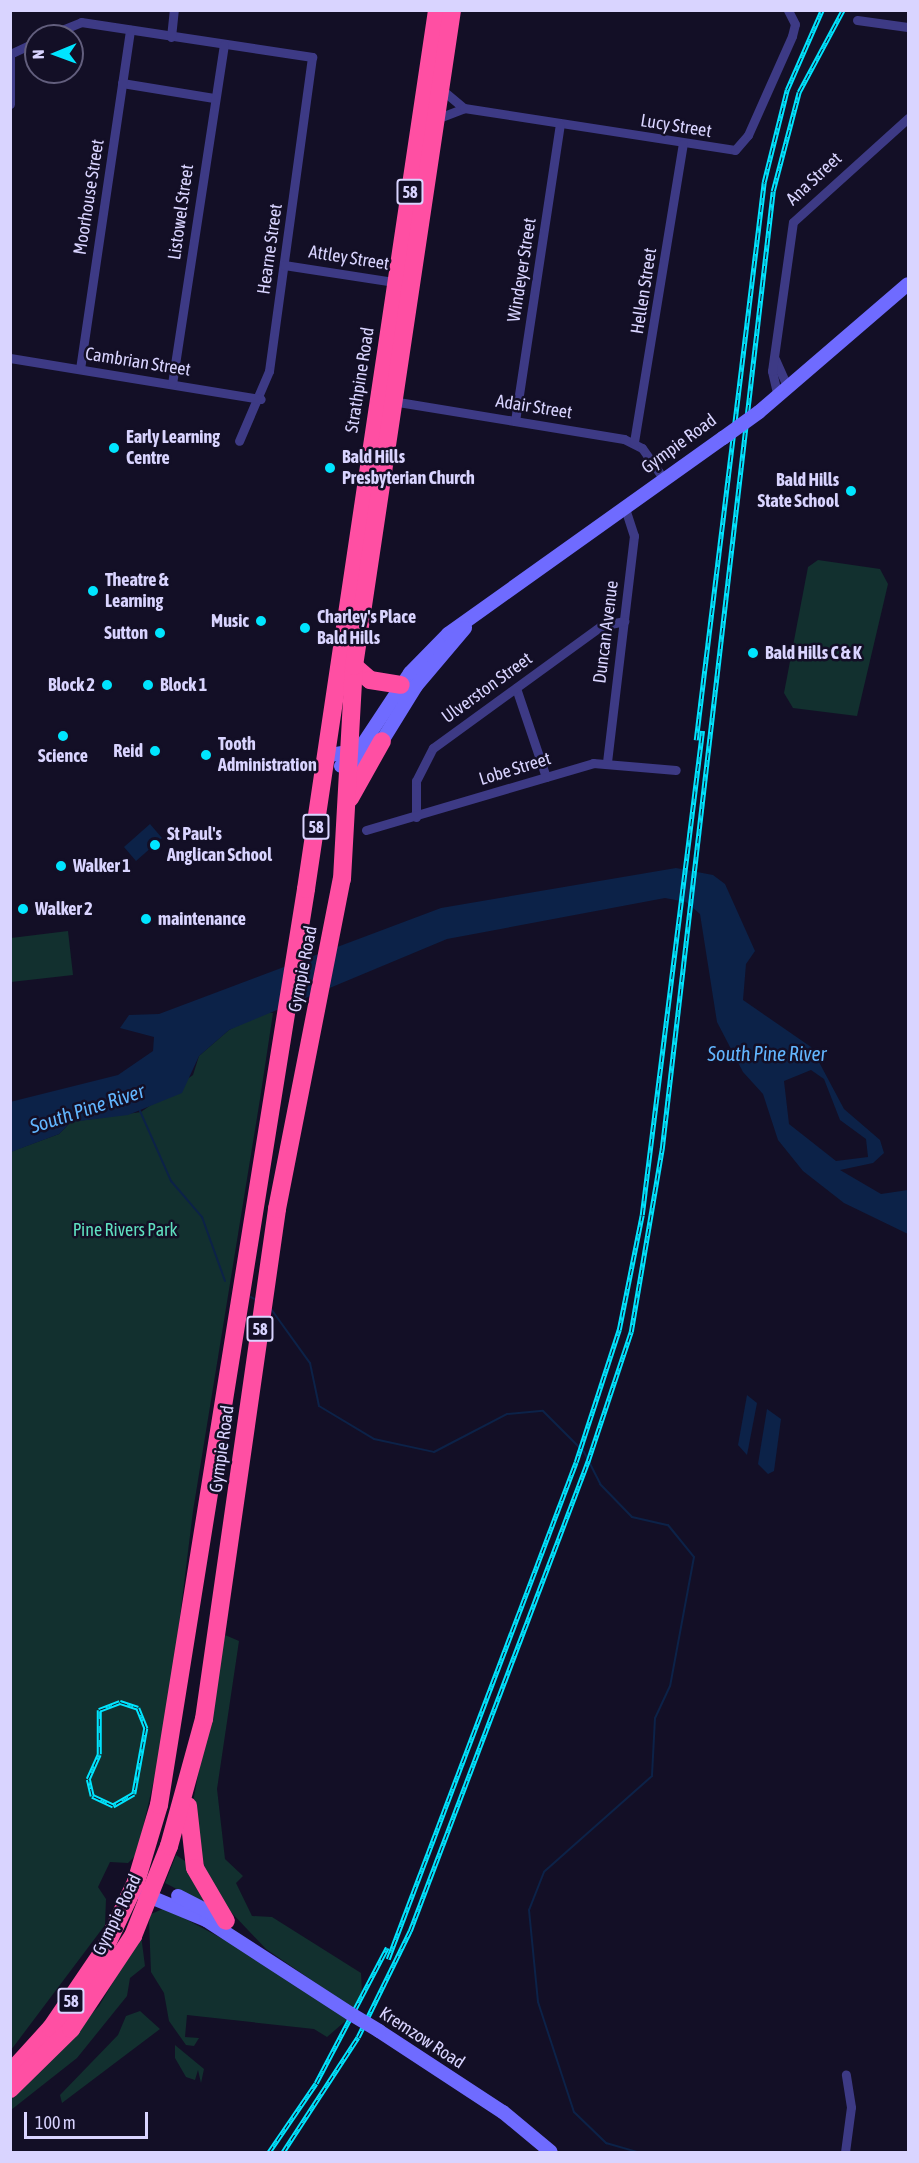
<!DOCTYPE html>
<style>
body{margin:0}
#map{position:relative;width:919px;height:2163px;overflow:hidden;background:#130f26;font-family:"Asap Condensed",sans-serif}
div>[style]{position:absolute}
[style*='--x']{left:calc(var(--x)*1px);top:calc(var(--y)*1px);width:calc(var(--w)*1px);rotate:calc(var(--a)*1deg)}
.green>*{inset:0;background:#12302f}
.water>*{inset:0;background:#0c2248}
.stream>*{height:2px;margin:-1px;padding:0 1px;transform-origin:1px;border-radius:1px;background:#0c2248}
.street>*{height:9px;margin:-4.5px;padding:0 4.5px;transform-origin:4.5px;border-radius:4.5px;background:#3d3a85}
.secondary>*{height:14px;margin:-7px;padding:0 7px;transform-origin:7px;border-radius:7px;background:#6f6bff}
.highway>*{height:18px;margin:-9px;padding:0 9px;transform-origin:9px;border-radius:9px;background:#ff4fa3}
.rail>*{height:4.5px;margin-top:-2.25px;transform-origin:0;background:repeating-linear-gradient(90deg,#130f26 0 7px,#00e5ff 0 14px);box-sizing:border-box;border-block:2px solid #00e5ff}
.secondary-bridge>*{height:14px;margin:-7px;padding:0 7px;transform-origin:7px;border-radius:7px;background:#6f6bff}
.dots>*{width:16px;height:16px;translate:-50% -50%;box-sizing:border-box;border:3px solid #130f26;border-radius:50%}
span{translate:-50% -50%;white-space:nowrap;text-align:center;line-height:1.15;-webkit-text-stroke:5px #130f26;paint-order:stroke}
.shield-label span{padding:2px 4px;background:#130f26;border:2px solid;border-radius:4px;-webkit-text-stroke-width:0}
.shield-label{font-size:16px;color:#d9d4ff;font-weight:700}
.street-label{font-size:18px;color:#d9d4ff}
.poi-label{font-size:18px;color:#d9d4ff;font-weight:700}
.left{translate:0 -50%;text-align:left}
.right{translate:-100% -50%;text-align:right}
.park-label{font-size:18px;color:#5fe0c0}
.water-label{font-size:20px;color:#62b6ff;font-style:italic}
.frame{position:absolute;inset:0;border:12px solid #d9d4ff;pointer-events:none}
.north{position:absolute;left:24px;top:24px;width:60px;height:60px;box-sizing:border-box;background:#130f26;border:2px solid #625e7d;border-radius:50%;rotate:269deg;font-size:16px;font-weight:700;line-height:24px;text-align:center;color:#d9d4ff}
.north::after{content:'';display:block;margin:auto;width:21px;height:27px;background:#00e5ff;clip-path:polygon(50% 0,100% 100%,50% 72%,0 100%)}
.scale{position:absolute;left:24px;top:2112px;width:124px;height:27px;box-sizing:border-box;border:3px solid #d9d4ff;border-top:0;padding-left:8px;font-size:18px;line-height:21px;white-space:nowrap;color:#d9d4ff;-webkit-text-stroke:4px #130f26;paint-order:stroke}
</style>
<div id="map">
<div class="green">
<div style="clip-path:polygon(818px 560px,880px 569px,888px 584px,857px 716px,793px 708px,784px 693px,808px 567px)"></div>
<div style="clip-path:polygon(68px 931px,73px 975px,11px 982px,11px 938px)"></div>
<div style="clip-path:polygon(263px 1012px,273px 1013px,260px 1099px,193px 1511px,167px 1722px,137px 1854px,128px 1863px,110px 1862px,98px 1887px,106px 1899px,105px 1925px,11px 2050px,10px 1152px,59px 1134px,71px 1122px,141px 1112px,193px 1075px,199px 1056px,229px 1030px)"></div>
<div style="clip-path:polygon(225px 1635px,239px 1641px,217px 1789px,225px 1859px,243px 1876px,236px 1883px,252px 1916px,272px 1917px,361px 1973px,362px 1992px,354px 2009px,266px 1949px,212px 1892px,191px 1827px,192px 1807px)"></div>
<div style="clip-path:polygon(176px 1855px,188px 1863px,206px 1904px,165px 1883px)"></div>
<div style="clip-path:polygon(165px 1908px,253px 1955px,349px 2018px,327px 2037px,314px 2029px,187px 2015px,185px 2037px,199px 2038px,194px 2046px,186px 2045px,169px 2021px,164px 1993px,151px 1972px,149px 1922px,151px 1914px)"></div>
<div style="clip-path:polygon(141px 1935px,145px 1966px,130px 1978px,127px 1996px,77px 2058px,11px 2110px,11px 2099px,99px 2006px)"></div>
<div style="clip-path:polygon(140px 2011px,160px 2029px,62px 2103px,60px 2095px,118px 2035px,126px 2016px)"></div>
<div style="clip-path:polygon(175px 2045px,204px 2069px,201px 2083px,198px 2070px,195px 2080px,186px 2077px,175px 2058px)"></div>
</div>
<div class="water">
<div style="clip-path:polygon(150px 824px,162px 838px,136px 861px,124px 847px)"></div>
<div style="clip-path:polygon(evenodd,676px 868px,713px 875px,725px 884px,755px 951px,746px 964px,743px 1000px,811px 1047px,844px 1109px,880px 1140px,884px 1153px,873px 1163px,840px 1170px,881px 1194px,908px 1190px,908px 1234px,844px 1203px,803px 1171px,778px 1140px,763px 1094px,743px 1072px,717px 1022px,700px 914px,686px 902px,665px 898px,447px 939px,229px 1030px,199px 1056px,182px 1093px,128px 1115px,71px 1122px,59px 1134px,11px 1152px,10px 1102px,118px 1075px,153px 1051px,154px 1037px,120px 1028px,129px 1015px,159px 1014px,441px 908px,676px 868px,811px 1070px,824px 1079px,840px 1120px,866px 1139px,868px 1157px,836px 1161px,789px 1124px,784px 1081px,811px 1070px)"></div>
<div style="clip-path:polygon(747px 1395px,757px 1403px,747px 1455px,738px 1445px)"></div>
<div style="clip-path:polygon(767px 1409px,781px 1419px,774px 1471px,768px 1474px,758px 1464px)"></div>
</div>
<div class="stream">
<div style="--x:140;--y:1111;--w:77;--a:66.1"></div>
<div style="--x:171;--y:1181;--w:48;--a:49.3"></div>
<div style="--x:202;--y:1217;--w:68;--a:70.2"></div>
<div style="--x:251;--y:1297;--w:6;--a:31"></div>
<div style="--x:271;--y:1309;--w:67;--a:54.2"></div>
<div style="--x:310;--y:1363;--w:44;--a:78.2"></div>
<div style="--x:319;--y:1406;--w:64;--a:31"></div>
<div style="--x:374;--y:1439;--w:61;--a:12.2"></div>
<div style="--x:434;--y:1452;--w:82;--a:-27.5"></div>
<div style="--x:507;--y:1414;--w:36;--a:-5"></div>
<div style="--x:543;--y:1411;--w:58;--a:45"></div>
<div style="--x:584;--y:1452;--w:36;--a:63"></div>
<div style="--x:600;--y:1484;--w:46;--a:45.9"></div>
<div style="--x:632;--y:1517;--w:37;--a:13"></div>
<div style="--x:668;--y:1525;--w:41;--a:50.9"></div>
<div style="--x:694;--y:1557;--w:131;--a:100.5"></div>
<div style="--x:670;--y:1686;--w:35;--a:115"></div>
<div style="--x:655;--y:1718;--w:58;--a:93"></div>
<div style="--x:652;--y:1776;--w:144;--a:138.4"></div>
<div style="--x:544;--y:1872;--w:41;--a:111.5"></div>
<div style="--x:529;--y:1910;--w:92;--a:84.4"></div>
<div style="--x:538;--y:2002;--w:116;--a:71.9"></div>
<div style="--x:574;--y:2112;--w:45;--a:44.1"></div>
<div style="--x:606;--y:2143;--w:33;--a:16"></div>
</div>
<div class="street">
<div style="--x:857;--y:20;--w:51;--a:7.8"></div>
<div style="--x:47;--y:36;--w:37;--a:-22"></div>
<div style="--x:81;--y:22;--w:234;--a:8.6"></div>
<div style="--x:312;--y:57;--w:317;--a:97.8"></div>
<div style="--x:269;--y:371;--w:76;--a:113.2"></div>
<div style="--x:171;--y:37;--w:27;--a:-84"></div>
<div style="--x:10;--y:54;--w:29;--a:-25"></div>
<div style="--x:10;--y:56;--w:48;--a:90"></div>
<div style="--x:122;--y:83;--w:93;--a:9.3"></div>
<div style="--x:441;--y:89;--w:30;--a:40"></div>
<div style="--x:436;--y:119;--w:30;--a:-21"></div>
<div style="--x:464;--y:108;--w:274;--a:8.8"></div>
<div style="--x:735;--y:150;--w:20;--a:-49"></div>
<div style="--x:748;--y:135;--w:108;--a:-66"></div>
<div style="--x:792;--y:36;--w:12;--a:-76"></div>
<div style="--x:795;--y:24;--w:16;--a:-117"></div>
<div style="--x:284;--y:265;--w:117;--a:8.8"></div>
<div style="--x:10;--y:358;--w:254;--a:9.3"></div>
<div style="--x:775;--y:359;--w:32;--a:66"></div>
<div style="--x:80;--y:369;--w:343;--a:-81.6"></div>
<div style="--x:172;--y:384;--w:343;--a:-81.3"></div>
<div style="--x:778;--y:397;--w:27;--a:-103"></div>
<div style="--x:772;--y:371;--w:150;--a:-82"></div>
<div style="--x:793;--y:222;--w:155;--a:-42.1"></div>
<div style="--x:392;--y:401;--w:235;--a:9.3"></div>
<div style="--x:624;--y:439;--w:20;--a:27"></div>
<div style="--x:642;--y:448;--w:39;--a:55"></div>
<div style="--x:515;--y:421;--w:300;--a:-81.4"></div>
<div style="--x:634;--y:442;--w:302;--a:-80.7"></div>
<div style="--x:516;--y:688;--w:94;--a:71.4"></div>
<div style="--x:607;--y:762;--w:228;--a:-83.2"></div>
<div style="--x:634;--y:536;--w:29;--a:-108"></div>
<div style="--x:416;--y:817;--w:36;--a:-90"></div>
<div style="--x:416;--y:781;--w:37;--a:-63"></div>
<div style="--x:433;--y:748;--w:208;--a:-36"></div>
<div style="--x:601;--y:626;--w:24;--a:-12"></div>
<div style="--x:366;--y:830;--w:237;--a:-16.4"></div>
<div style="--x:593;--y:763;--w:83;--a:4.8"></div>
<div style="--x:845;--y:2152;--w:45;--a:-82.4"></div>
<div style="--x:851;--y:2107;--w:33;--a:-99"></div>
</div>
<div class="secondary">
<div style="--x:759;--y:412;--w:196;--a:-40.7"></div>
<div style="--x:325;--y:756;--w:35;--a:-10"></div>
<div style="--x:359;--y:750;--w:92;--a:-56.5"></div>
<div style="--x:410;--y:673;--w:54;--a:-45.7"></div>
<div style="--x:448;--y:634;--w:338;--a:-35.5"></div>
<div style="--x:341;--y:766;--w:19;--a:-12"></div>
<div style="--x:360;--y:762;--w:30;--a:-44"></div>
<div style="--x:382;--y:741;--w:65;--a:-58.3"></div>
<div style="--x:416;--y:686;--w:76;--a:-49.8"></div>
<div style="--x:141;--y:1893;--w:70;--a:22.6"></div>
<div style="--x:206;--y:1920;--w:173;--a:33"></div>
<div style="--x:178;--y:1896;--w:53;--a:27.1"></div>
<div style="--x:379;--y:2031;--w:148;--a:33.2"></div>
<div style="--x:503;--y:2112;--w:62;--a:39.8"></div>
</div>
<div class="highway">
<div style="--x:354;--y:666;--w:21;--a:41"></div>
<div style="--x:370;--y:680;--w:31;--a:9"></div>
<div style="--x:350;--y:798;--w:65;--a:-60.7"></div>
<div style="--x:188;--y:1806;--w:62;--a:83.6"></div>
<div style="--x:195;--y:1868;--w:61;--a:59.7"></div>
<div style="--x:10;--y:2073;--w:61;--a:-47.7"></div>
<div style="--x:51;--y:2028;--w:94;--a:-55.8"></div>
<div style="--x:104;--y:1950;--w:75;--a:-64.8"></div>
<div style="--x:136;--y:1882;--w:80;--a:-73.4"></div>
<div style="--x:159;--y:1805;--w:928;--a:-80.88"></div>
<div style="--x:306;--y:889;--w:889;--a:-81.52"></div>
<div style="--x:10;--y:2089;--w:86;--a:-44.5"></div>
<div style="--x:71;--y:2029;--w:112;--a:-56.3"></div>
<div style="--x:133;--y:1936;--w:97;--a:-68.2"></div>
<div style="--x:169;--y:1846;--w:132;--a:-74.6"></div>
<div style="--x:204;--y:1719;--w:515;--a:-81.85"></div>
<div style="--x:277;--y:1209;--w:336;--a:-78.9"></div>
<div style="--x:342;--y:879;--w:213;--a:-86.8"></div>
<div style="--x:354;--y:666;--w:663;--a:-81.5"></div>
</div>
<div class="rail">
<div style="--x:696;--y:740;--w:562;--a:-83.05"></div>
<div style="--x:764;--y:182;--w:95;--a:-76"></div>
<div style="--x:787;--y:90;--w:87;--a:-66.4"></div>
<div style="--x:120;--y:1702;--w:19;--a:18"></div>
<div style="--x:138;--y:1708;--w:22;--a:68"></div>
<div style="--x:146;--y:1728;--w:67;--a:100.3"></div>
<div style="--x:134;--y:1794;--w:24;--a:150"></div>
<div style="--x:113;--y:1806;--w:23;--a:-155"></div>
<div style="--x:92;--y:1796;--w:17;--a:-103"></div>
<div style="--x:88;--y:1779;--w:27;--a:-66"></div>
<div style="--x:99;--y:1754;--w:44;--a:-90"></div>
<div style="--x:99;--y:1710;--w:22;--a:-21"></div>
<div style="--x:388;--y:1959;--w:531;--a:-69.28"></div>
<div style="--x:576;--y:1462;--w:139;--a:-72"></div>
<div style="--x:619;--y:1330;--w:117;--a:-78.7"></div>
<div style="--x:642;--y:1215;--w:488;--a:-82.9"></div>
<div style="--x:269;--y:2152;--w:83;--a:-55.7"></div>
<div style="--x:316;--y:2083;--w:153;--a:-62.3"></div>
<div style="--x:283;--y:2152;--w:137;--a:-56.9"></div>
<div style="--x:358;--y:2037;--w:118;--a:-63.9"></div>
<div style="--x:410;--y:1931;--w:503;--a:-69.26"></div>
<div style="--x:588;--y:1461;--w:136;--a:-71.6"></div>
<div style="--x:631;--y:1332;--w:186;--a:-80.4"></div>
<div style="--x:662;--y:1149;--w:964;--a:-83.39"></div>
<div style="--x:773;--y:191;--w:102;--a:-75.3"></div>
<div style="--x:799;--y:92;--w:93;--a:-61.8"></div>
</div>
<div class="secondary-bridge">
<div style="--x:723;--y:438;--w:44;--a:-35.8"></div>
<div style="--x:351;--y:2014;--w:33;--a:31"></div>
</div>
<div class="dots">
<div style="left:114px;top:448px;background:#00e5ff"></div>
<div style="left:330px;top:468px;background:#00e5ff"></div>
<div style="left:851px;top:491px;background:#00e5ff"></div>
<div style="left:93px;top:591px;background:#00e5ff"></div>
<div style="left:261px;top:621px;background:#00e5ff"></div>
<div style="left:305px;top:628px;background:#00e5ff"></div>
<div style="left:160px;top:633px;background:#00e5ff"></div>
<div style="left:753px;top:653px;background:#00e5ff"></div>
<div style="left:107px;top:685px;background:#00e5ff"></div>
<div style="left:148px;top:685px;background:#00e5ff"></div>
<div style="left:63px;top:736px;background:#00e5ff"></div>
<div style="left:155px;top:751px;background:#00e5ff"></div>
<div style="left:206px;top:755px;background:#00e5ff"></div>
<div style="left:155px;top:845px;background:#00e5ff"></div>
<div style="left:61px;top:866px;background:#00e5ff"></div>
<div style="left:23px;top:909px;background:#00e5ff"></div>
<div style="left:146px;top:919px;background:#00e5ff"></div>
</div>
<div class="shield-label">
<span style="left:410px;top:192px">58</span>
<span style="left:316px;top:827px">58</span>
<span style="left:260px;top:1329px">58</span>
<span style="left:71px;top:2001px">58</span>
</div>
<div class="street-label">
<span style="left:676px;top:126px;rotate:9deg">Lucy Street</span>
<span style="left:814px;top:179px;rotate:-43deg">Ana Street</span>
<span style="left:89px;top:197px;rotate:-81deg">Moorhouse Street</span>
<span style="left:181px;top:212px;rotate:-82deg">Listowel Street</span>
<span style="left:270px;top:249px;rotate:-82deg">Hearne Street</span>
<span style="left:349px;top:258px;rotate:9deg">Attley Street</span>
<span style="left:522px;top:270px;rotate:-81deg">Windeyer Street</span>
<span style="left:644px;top:291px;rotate:-81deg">Hellen Street</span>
<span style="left:138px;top:362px;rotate:9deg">Cambrian Street</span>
<span style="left:360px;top:380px;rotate:-81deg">Strathpine Road</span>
<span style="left:534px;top:407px;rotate:9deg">Adair Street</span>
<span style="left:679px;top:444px;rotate:-36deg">Gympie Road</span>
<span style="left:606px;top:632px;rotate:-83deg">Duncan Avenue</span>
<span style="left:487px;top:688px;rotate:-36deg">Ulverston Street</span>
<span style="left:515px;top:769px;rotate:-17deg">Lobe Street</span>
<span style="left:303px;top:969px;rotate:-79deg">Gympie Road</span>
<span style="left:222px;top:1449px;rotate:-82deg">Gympie Road</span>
<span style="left:117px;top:1915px;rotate:-64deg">Gympie Road</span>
<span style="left:422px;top:2038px;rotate:33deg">Kremzow Road</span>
</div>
<div class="poi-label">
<span class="left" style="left:126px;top:448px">Early Learning<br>Centre</span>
<span class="left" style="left:342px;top:468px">Bald Hills<br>Presbyterian Church</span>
<span class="right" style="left:839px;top:491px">Bald Hills<br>State School</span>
<span class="left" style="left:105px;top:591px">Theatre &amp;<br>Learning</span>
<span class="left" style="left:317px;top:628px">Charley's Place<br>Bald Hills</span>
<span class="right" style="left:249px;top:621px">Music</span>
<span class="right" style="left:148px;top:633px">Sutton</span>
<span class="left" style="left:765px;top:653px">Bald Hills C &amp; K</span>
<span class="right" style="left:95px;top:685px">Block 2</span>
<span class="left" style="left:160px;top:685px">Block 1</span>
<span class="left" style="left:218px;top:755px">Tooth<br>Administration</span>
<span class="right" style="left:143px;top:751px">Reid</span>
<span style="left:63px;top:756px">Science</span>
<span class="left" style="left:167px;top:845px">St Paul's<br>Anglican School</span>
<span class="left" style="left:73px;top:866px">Walker 1</span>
<span class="left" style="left:35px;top:909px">Walker 2</span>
<span class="left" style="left:158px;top:919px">maintenance</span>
</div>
<div class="park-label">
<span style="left:125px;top:1230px">Pine Rivers Park</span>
</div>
<div class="water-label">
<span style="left:767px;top:1053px">South Pine River</span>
<span style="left:87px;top:1108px;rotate:-18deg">South Pine River</span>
</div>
<div class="frame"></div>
<div class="north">N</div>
<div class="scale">100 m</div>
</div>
